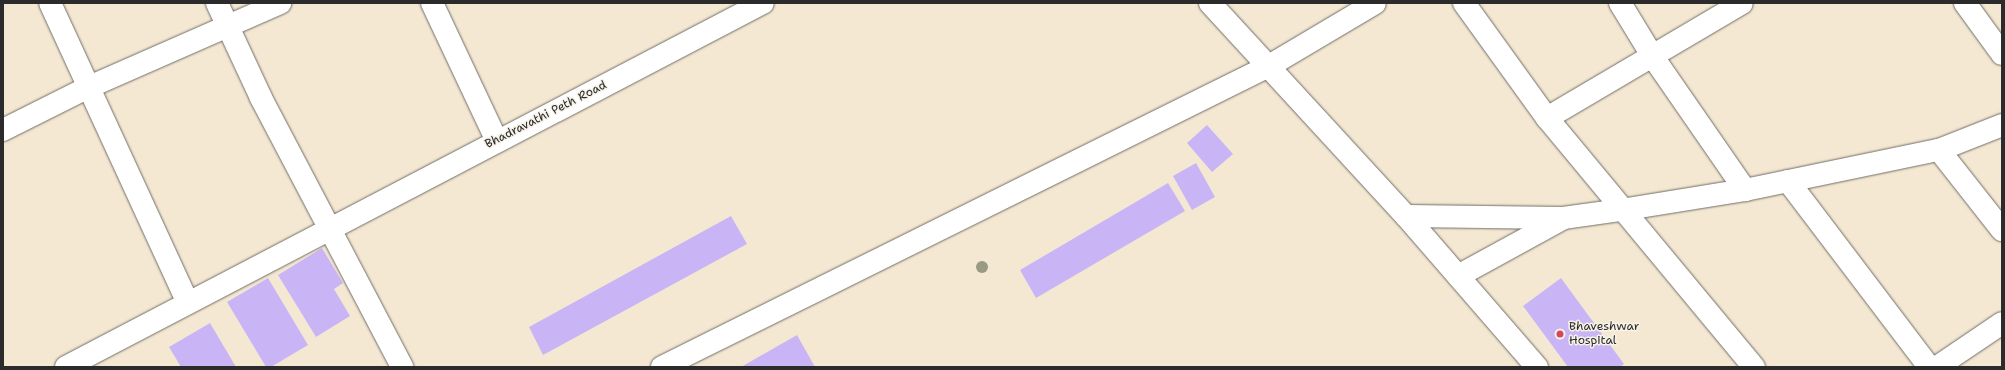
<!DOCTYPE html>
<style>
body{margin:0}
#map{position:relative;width:2005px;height:370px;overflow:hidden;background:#f4e8d3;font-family:"Shantell Sans",sans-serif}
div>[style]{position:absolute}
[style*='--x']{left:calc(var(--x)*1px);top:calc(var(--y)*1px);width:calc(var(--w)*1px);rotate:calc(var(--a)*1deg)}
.building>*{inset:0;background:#c9b5f6}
.roads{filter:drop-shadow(0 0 1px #716d66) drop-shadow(0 0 1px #716d66)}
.street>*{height:22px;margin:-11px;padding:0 11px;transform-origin:11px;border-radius:11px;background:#fff}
.secondary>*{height:22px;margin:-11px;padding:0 11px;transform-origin:11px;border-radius:11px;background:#fff}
.trees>*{width:12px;height:12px;margin:-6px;border-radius:50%;background:#9a9981}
.dots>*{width:11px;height:11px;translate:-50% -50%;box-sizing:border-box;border:2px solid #f7f3e8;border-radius:50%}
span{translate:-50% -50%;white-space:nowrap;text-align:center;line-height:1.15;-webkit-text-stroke:3px #f7f3e8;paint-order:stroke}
.street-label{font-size:12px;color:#2b2b2b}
.poi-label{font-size:12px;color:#2b2b2b}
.left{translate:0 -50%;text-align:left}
.frame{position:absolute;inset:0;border:4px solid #2b2b2b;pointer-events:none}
</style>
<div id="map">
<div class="building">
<div style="clip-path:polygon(1207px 125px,1233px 154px,1212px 172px,1187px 143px)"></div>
<div style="clip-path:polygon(1196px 163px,1215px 197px,1192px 210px,1173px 176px)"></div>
<div style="clip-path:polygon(1168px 183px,1185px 211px,1036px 298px,1020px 270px)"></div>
<div style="clip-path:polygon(731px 216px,747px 244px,543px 355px,529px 327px)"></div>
<div style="clip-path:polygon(322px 248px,343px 283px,334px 289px,350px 316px,316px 337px,278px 275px)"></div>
<div style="clip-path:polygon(268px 278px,308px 345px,271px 367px,266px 367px,227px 302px)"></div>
<div style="clip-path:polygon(1561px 278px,1624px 364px,1620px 367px,1568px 367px,1523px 306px)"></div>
<div style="clip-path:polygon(210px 323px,236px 367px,181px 367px,169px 347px)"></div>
<div style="clip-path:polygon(797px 335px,815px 367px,741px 367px)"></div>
</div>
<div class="roads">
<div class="street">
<div style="--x:50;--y:3;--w:330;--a:65.3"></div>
<div style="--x:217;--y:3;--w:105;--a:65.1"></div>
<div style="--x:261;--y:98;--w:304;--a:62.3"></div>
<div style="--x:432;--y:3;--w:153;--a:64.8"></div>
<div style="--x:1464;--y:3;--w:142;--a:54.2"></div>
<div style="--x:1547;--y:118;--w:324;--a:50.3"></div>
<div style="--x:1620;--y:3;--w:63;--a:58.6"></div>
<div style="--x:1653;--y:57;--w:162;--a:55.3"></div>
<div style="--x:1965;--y:3;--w:63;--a:54"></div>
<div style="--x:1547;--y:118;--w:226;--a:-30.5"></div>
<div style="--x:3;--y:130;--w:96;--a:-26.6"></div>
<div style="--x:89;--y:87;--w:209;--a:-23.7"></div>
<div style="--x:1939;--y:150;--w:102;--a:51.8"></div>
<div style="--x:1788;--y:181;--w:233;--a:52.8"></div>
<div style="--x:66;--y:367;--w:786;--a:-27.58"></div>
<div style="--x:662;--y:367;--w:678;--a:-26.38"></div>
<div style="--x:1269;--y:66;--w:123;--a:-30.7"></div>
<div style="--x:1937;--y:367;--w:78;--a:-34.1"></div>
</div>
<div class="secondary">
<div style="--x:1210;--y:3;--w:289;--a:47.4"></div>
<div style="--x:1406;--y:216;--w:200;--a:49.1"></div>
<div style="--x:1406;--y:216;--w:157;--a:0.7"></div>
<div style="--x:1563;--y:218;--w:59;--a:-7.9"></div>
<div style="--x:1621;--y:210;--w:126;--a:-9.2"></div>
<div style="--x:1745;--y:190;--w:198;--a:-11.7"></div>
<div style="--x:1939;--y:150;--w:68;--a:-21.6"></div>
<div style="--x:1458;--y:276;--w:119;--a:-28.7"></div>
</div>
</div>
<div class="trees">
<div style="left:982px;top:267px"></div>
</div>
<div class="dots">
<div style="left:1560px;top:334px;background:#d1495b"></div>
</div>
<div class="street-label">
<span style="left:546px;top:115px;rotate:-27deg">Bhadravathi Peth Road</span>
</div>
<div class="poi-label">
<span class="left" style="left:1569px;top:334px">Bhaveshwar<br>Hospital</span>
</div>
<div class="frame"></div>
</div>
